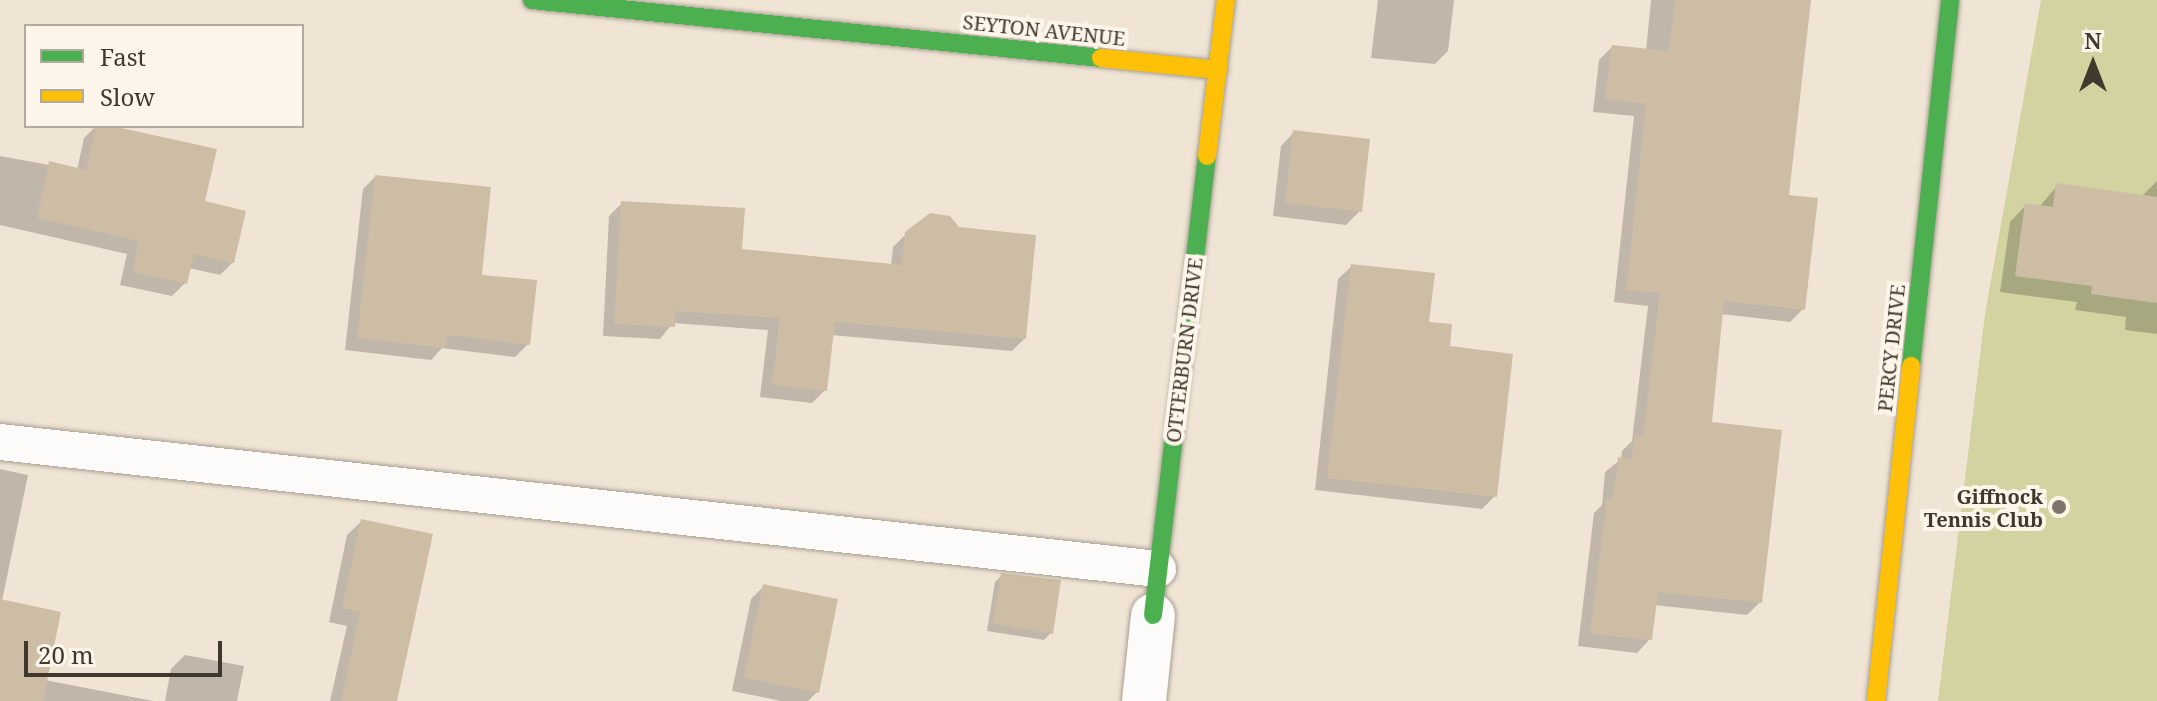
<!DOCTYPE html>
<style>
body{margin:0}
#map{position:relative;width:2157px;height:701px;overflow:hidden;background:#f0e5d5;font-family:"Noto Serif",serif}
div>[style]{position:absolute}
[style*='--x']{left:calc(var(--x)*1px);top:calc(var(--y)*1px);width:calc(var(--w)*1px);rotate:calc(var(--a)*1deg)}
.green>*{inset:0;background:#d3d3a1}
.shadow>*{inset:0;background:#0003}
.building>*{inset:0;background:#cebda5}
.roads{filter:drop-shadow(0 0 2px #a69e92) drop-shadow(0 0 2px #a69e92)}
.lane>*{height:36px;margin:-18px;padding:0 18px;transform-origin:18px;border-radius:18px;background:#fdfbf9}
.street>*{height:44px;margin:-22px;padding:0 22px;transform-origin:22px;border-radius:22px;background:#fdfbf9}
.fast>*{height:18px;margin:-9px;padding:0 9px;transform-origin:9px;border-radius:9px;background:#4caf50}
.slow>*{height:18px;margin:-9px;padding:0 9px;transform-origin:9px;border-radius:9px;background:#ffc107}
.dots>*{width:22px;height:22px;translate:-50% -50%;box-sizing:border-box;border:4px solid #fef5ea;border-radius:50%}
span{translate:-50% -50%;white-space:nowrap;text-align:center;line-height:1.15;-webkit-text-stroke:8px #fef5ea;paint-order:stroke}
.street-label{font-size:20px;color:#41392d}
.poi-label{font-size:20px;color:#41392d;font-weight:700}
.right{translate:-100% -50%;text-align:right}
.legend{position:absolute;left:24px;top:24px;width:280px;height:104px;box-sizing:border-box;background:#fef5ea;border:2px solid #b2aa9e;margin:0;padding:10px 14px;list-style:none;font-size:24px;color:#41392d}
.legend li{display:flex;align-items:center;gap:16px;height:40px}
.legend b{width:40px;border:2px solid #b2aa9e}
.north{position:absolute;left:2053px;top:24px;width:80px;height:80px;-webkit-text-stroke:6px #fef5ea;paint-order:stroke;rotate:0deg;font-size:22px;font-weight:700;line-height:32px;text-align:center;color:#41392d}
.north::after{content:'';display:block;margin:auto;width:28px;height:36px;background:#41392d;clip-path:polygon(50% 0,100% 100%,50% 72%,0 100%)}
.scale{position:absolute;left:24px;top:641px;width:198px;height:36px;box-sizing:border-box;border:4px solid #41392d;border-top:0;padding-left:10px;font-size:24px;line-height:28px;white-space:nowrap;color:#41392d;-webkit-text-stroke:6px #fef5ea;paint-order:stroke}
</style>
<div id="map">
<div class="green">
<div style="clip-path:polygon(2041px 0,2157px 0,2157px 701px,1938px 701px,1985px 314px)"></div>
</div>
<div class="shadow">
<div style="clip-path:polygon(1378px 0,1454px 0,1448px 51px,1435px 64px,1371px 58px)"></div>
<div style="clip-path:polygon(1651px 0,1810px 0,1786px 196px,1803px 309px,1790px 322px,1721px 314px,1710px 424px,1760px 602px,1747px 615px,1654px 605px,1650px 639px,1637px 653px,1578px 646px,1594px 513px,1602px 505px,1605px 472px,1621px 459px,1622px 451px,1632px 441px,1648px 306px,1614px 302px,1634px 116px,1593px 112px,1599px 60px,1612px 47px,1646px 51px)"></div>
<div style="clip-path:polygon(96px 126px,103px 126px,203px 203px,233px 262px,220px 275px,189px 268px,185px 283px,172px 296px,120px 285px,127px 254px,0 225px,0 156px,77px 170px,84px 138px)"></div>
<div style="clip-path:polygon(1294px 132px,1360px 211px,1346px 225px,1273px 216px,1281px 146px)"></div>
<div style="clip-path:polygon(375px 177px,479px 277px,528px 344px,515px 357px,442px 348px,431px 360px,345px 350px,363px 189px)"></div>
<div style="clip-path:polygon(2157px 181px,2157px 334px,2125px 330px,2126px 317px,2075px 310px,2077px 302px,2000px 292px,2010px 222px,2026px 205px,2039px 207px,2057px 186px,2141px 197px)"></div>
<div style="clip-path:polygon(622px 203px,740px 250px,891px 266px,893px 247px,906px 234px,1025px 338px,1012px 351px,831px 335px,825px 390px,812px 403px,760px 397px,768px 330px,673px 323px,660px 339px,603px 336px,609px 216px)"></div>
<div style="clip-path:polygon(1352px 266px,1427px 324px,1447px 348px,1495px 496px,1482px 509px,1315px 490px,1338px 279px)"></div>
<div style="clip-path:polygon(0 469px,28px 475px,2px 601px,45px 680px,153px 701px,0 701px)"></div>
<div style="clip-path:polygon(362px 521px,395px 701px,330px 701px,347px 626px,329px 622px,347px 535px)"></div>
<div style="clip-path:polygon(1002px 575px,1051px 633px,1044px 640px,987px 631px,995px 582px)"></div>
<div style="clip-path:polygon(764px 586px,817px 692px,808px 701px,781px 701px,732px 691px,751px 599px)"></div>
<div style="clip-path:polygon(185px 655px,244px 666px,237px 701px,165px 701px,171px 669px)"></div>
</div>
<div class="building">
<div style="clip-path:polygon(1675px 0,1811px 0,1789px 195px,1818px 198px,1805px 310px,1724px 301px,1712px 422px,1782px 430px,1762px 603px,1658px 592px,1652px 640px,1590px 634px,1607px 498px,1613px 499px,1618px 457px,1632px 459px,1634px 436px,1643px 437px,1660px 293px,1626px 290px,1646px 104px,1605px 99px,1612px 45px,1669px 51px)"></div>
<div style="clip-path:polygon(96px 126px,112px 126px,217px 149px,205px 201px,246px 211px,234px 263px,194px 254px,187px 284px,132px 272px,139px 241px,37px 218px,49px 161px,86px 170px)"></div>
<div style="clip-path:polygon(1293px 130px,1370px 139px,1362px 212px,1285px 203px)"></div>
<div style="clip-path:polygon(375px 175px,491px 187px,482px 275px,537px 280px,530px 345px,447px 335px,445px 348px,357px 338px)"></div>
<div style="clip-path:polygon(2056px 183px,2157px 197px,2157px 303px,2091px 294px,2092px 286px,2015px 276px,2025px 203px,2053px 207px)"></div>
<div style="clip-path:polygon(621px 201px,745px 208px,742px 249px,902px 265px,905px 232px,930px 213px,950px 216px,959px 227px,1036px 235px,1026px 339px,835px 322px,827px 391px,772px 385px,780px 318px,676px 311px,675px 327px,614px 324px)"></div>
<div style="clip-path:polygon(1351px 264px,1435px 273px,1429px 322px,1452px 324px,1450px 346px,1513px 354px,1497px 497px,1327px 478px)"></div>
<div style="clip-path:polygon(361px 519px,433px 534px,397px 701px,341px 701px,360px 612px,342px 608px)"></div>
<div style="clip-path:polygon(1001px 573px,1061px 580px,1053px 634px,993px 624px)"></div>
<div style="clip-path:polygon(763px 584px,838px 599px,819px 693px,744px 678px)"></div>
<div style="clip-path:polygon(0 599px,61px 612px,43px 701px,0 701px)"></div>
</div>
<div class="roads">
<div class="lane">
<div style="--x:0;--y:442;--w:1165;--a:6.26"></div>
</div>
<div class="street">
<div style="--x:1144;--y:701;--w:86;--a:-84"></div>
</div>
<div class="fast">
<div style="--x:532;--y:0;--w:572;--a:5.82"></div>
<div style="--x:1911;--y:366;--w:368;--a:-83.9"></div>
<div style="--x:1153;--y:615;--w:462;--a:-83.3"></div>
</div>
<div class="slow">
<div style="--x:1101;--y:58;--w:118;--a:5.9"></div>
<div style="--x:1207;--y:156;--w:157;--a:-83.1"></div>
<div style="--x:1876;--y:701;--w:337;--a:-84"></div>
</div>
</div>
<div class="dots">
<div style="left:2059px;top:507px;background:#7e7568"></div>
</div>
<div class="street-label">
<span style="left:1044px;top:30px;rotate:6deg">SEYTON AVENUE</span>
<span style="left:1891px;top:348px;rotate:-84deg">PERCY DRIVE</span>
<span style="left:1184px;top:350px;rotate:-83deg">OTTERBURN DRIVE</span>
</div>
<div class="poi-label">
<span class="right" style="left:2043px;top:508px">Giffnock<br>Tennis Club</span>
</div>
<ul class="legend">
<li><b style="height:10px;background:#4caf50"></b>Fast</li>
<li><b style="height:10px;background:#ffc107"></b>Slow</li>
</ul>
<div class="north">N</div>
<div class="scale">20 m</div>
</div>
